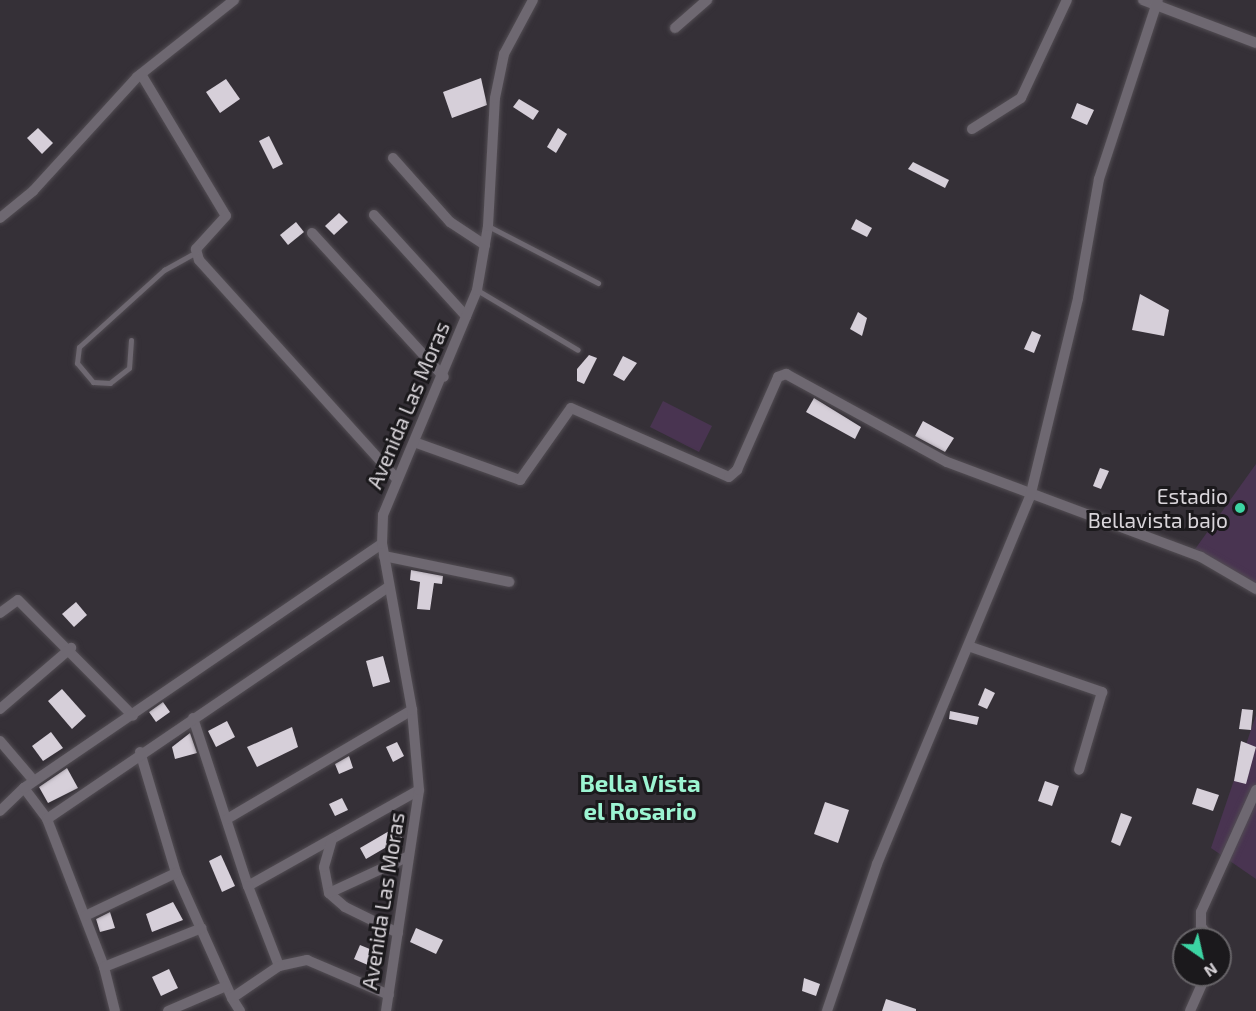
<!DOCTYPE html>
<style>
body{margin:0}
#map{position:relative;width:1256px;height:1011px;overflow:hidden;background:#353037;font-family:"Exo 2",sans-serif}
div>[style]{position:absolute}
[style*='--x']{left:calc(var(--x)*1px);top:calc(var(--y)*1px);width:calc(var(--w)*1px);rotate:calc(var(--a)*1deg)}
.green>*{inset:0;background:#493451}
.building>*{inset:0;background:#d6cfd9}
.roads{filter:drop-shadow(0 0 2px #524d53) drop-shadow(0 0 2px #524d53)}
.lane>*{height:5px;margin:-2.5px;padding:0 2.5px;transform-origin:2.5px;border-radius:2.5px;background:#6e6871}
.street>*{height:10px;margin:-5px;padding:0 5px;transform-origin:5px;border-radius:5px;background:#6e6871}
.dots>*{width:16px;height:16px;translate:-50% -50%;box-sizing:border-box;border:3px solid #1b191c;border-radius:50%}
span{translate:-50% -50%;white-space:nowrap;text-align:center;line-height:1.15;-webkit-text-stroke:6px #1b191c;paint-order:stroke}
.street-label{font-size:21px;color:#d9d5da}
.poi-label{font-size:21px;color:#d9d5da}
.right{translate:-100% -50%;text-align:right}
.quarter-label{font-size:24px;color:#9cf5d2;font-weight:700}
.north{position:absolute;left:1172px;top:927px;width:60px;height:60px;box-sizing:border-box;background:#1b191c;border:2px solid #676468;border-radius:50%;rotate:146deg;font-size:16px;font-weight:700;line-height:24px;text-align:center;color:#d9d5da}
.north::after{content:'';display:block;margin:auto;width:21px;height:27px;background:#3cd4a3;clip-path:polygon(50% 0,100% 100%,50% 72%,0 100%)}
</style>
<div id="map">
<div class="green">
<div style="clip-path:polygon(663px 401px,712px 426px,699px 452px,650px 427px)"></div>
<div style="clip-path:polygon(1256px 464px,1256px 589px,1193px 552px)"></div>
<div style="clip-path:polygon(1256px 715px,1256px 879px,1211px 848px)"></div>
</div>
<div class="building">
<div style="clip-path:polygon(481px 78px,487px 105px,452px 118px,443px 92px)"></div>
<div style="clip-path:polygon(226px 79px,240px 99px,220px 113px,206px 92px)"></div>
<div style="clip-path:polygon(519px 99px,539px 111px,533px 120px,513px 107px)"></div>
<div style="clip-path:polygon(1077px 103px,1094px 110px,1087px 125px,1071px 118px)"></div>
<div style="clip-path:polygon(38px 128px,53px 143px,42px 154px,27px 138px)"></div>
<div style="clip-path:polygon(558px 128px,567px 134px,556px 153px,547px 147px)"></div>
<div style="clip-path:polygon(269px 136px,283px 164px,273px 169px,259px 141px)"></div>
<div style="clip-path:polygon(913px 162px,949px 180px,945px 188px,908px 169px)"></div>
<div style="clip-path:polygon(339px 213px,348px 222px,334px 235px,325px 226px)"></div>
<div style="clip-path:polygon(856px 219px,872px 228px,867px 237px,851px 229px)"></div>
<div style="clip-path:polygon(296px 222px,304px 232px,288px 245px,280px 235px)"></div>
<div style="clip-path:polygon(1140px 294px,1169px 310px,1164px 336px,1132px 330px)"></div>
<div style="clip-path:polygon(858px 312px,867px 318px,862px 336px,850px 329px)"></div>
<div style="clip-path:polygon(1032px 331px,1041px 335px,1034px 353px,1024px 349px)"></div>
<div style="clip-path:polygon(589px 355px,597px 358px,584px 384px,577px 381px,577px 369px)"></div>
<div style="clip-path:polygon(623px 356px,637px 363px,624px 381px,613px 375px)"></div>
<div style="clip-path:polygon(814px 398px,861px 427px,855px 439px,806px 412px)"></div>
<div style="clip-path:polygon(923px 421px,954px 438px,945px 452px,915px 436px)"></div>
<div style="clip-path:polygon(1100px 468px,1109px 471px,1101px 489px,1093px 486px)"></div>
<div style="clip-path:polygon(411px 570px,443px 576px,442px 584px,434px 583px,430px 610px,417px 609px,420px 582px,410px 580px)"></div>
<div style="clip-path:polygon(76px 602px,87px 615px,74px 627px,62px 614px)"></div>
<div style="clip-path:polygon(383px 656px,390px 682px,373px 687px,366px 661px)"></div>
<div style="clip-path:polygon(985px 688px,995px 693px,987px 709px,978px 705px)"></div>
<div style="clip-path:polygon(62px 689px,86px 716px,72px 729px,48px 701px)"></div>
<div style="clip-path:polygon(163px 702px,170px 712px,156px 722px,149px 712px)"></div>
<div style="clip-path:polygon(1242px 709px,1253px 710px,1251px 730px,1239px 729px)"></div>
<div style="clip-path:polygon(950px 711px,979px 717px,977px 725px,949px 719px)"></div>
<div style="clip-path:polygon(227px 721px,235px 737px,216px 747px,208px 731px)"></div>
<div style="clip-path:polygon(292px 727px,298px 747px,257px 767px,247px 747px)"></div>
<div style="clip-path:polygon(51px 732px,63px 748px,43px 761px,32px 746px)"></div>
<div style="clip-path:polygon(190px 733px,197px 753px,175px 759px,172px 747px)"></div>
<div style="clip-path:polygon(1241px 741px,1256px 747px,1246px 784px,1234px 781px)"></div>
<div style="clip-path:polygon(397px 742px,404px 756px,393px 762px,386px 747px)"></div>
<div style="clip-path:polygon(349px 756px,353px 768px,339px 774px,335px 764px)"></div>
<div style="clip-path:polygon(67px 768px,78px 788px,48px 803px,39px 787px)"></div>
<div style="clip-path:polygon(1045px 781px,1059px 786px,1052px 806px,1038px 801px)"></div>
<div style="clip-path:polygon(1197px 788px,1219px 795px,1213px 811px,1192px 804px)"></div>
<div style="clip-path:polygon(342px 798px,348px 810px,335px 816px,329px 804px)"></div>
<div style="clip-path:polygon(825px 802px,849px 810px,838px 843px,814px 834px)"></div>
<div style="clip-path:polygon(1121px 813px,1132px 817px,1120px 846px,1111px 842px)"></div>
<div style="clip-path:polygon(396px 827px,402px 838px,366px 859px,360px 848px)"></div>
<div style="clip-path:polygon(221px 855px,235px 886px,222px 892px,209px 861px)"></div>
<div style="clip-path:polygon(173px 902px,183px 920px,152px 932px,146px 914px)"></div>
<div style="clip-path:polygon(110px 912px,115px 928px,100px 932px,96px 919px)"></div>
<div style="clip-path:polygon(416px 928px,443px 940px,436px 954px,410px 942px)"></div>
<div style="clip-path:polygon(360px 945px,377px 952px,370px 966px,354px 959px)"></div>
<div style="clip-path:polygon(169px 969px,178px 988px,161px 996px,152px 977px)"></div>
<div style="clip-path:polygon(804px 978px,820px 984px,816px 996px,802px 991px)"></div>
<div style="clip-path:polygon(886px 999px,916px 1009px,916px 1011px,882px 1011px)"></div>
</div>
<div class="roads">
<div class="lane">
<div style="--x:488;--y:226;--w:124;--a:27.4"></div>
<div style="--x:477;--y:290;--w:117;--a:30.7"></div>
<div style="--x:131;--y:340;--w:28;--a:94"></div>
<div style="--x:129;--y:368;--w:24;--a:142"></div>
<div style="--x:110;--y:383;--w:17;--a:-177"></div>
<div style="--x:93;--y:382;--w:25;--a:-130"></div>
<div style="--x:77;--y:363;--w:16;--a:-83"></div>
<div style="--x:79;--y:347;--w:115;--a:-42.2"></div>
<div style="--x:164;--y:270;--w:35;--a:-29"></div>
</div>
<div class="street">
<div style="--x:1143;--y:0;--w:121;--a:20.8"></div>
<div style="--x:675;--y:28;--w:43;--a:-41.2"></div>
<div style="--x:141;--y:74;--w:165;--a:59.1"></div>
<div style="--x:226;--y:216;--w:45;--a:132.3"></div>
<div style="--x:196;--y:249;--w:11;--a:75"></div>
<div style="--x:199;--y:260;--w:294;--a:47.9"></div>
<div style="--x:972;--y:129;--w:58;--a:-32.3"></div>
<div style="--x:1021;--y:98;--w:108;--a:-64.9"></div>
<div style="--x:393;--y:158;--w:86;--a:48.3"></div>
<div style="--x:450;--y:222;--w:42;--a:33.3"></div>
<div style="--x:374;--y:215;--w:137;--a:47.7"></div>
<div style="--x:0;--y:218;--w:43;--a:-39.3"></div>
<div style="--x:33;--y:191;--w:154;--a:-47.6"></div>
<div style="--x:137;--y:77;--w:124;--a:-38.4"></div>
<div style="--x:312;--y:233;--w:195;--a:47.5"></div>
<div style="--x:414;--y:442;--w:113;--a:19.7"></div>
<div style="--x:520;--y:480;--w:88;--a:-54.7"></div>
<div style="--x:571;--y:408;--w:172;--a:23.6"></div>
<div style="--x:729;--y:477;--w:11;--a:-41"></div>
<div style="--x:737;--y:470;--w:102;--a:-66.2"></div>
<div style="--x:778;--y:377;--w:9;--a:-21"></div>
<div style="--x:786;--y:374;--w:183;--a:28.7"></div>
<div style="--x:947;--y:462;--w:271;--a:20.5"></div>
<div style="--x:1201;--y:557;--w:64;--a:30.2"></div>
<div style="--x:384;--y:556;--w:128;--a:11.7"></div>
<div style="--x:0;--y:613;--w:22;--a:-36"></div>
<div style="--x:18;--y:600;--w:163;--a:45.2"></div>
<div style="--x:971;--y:647;--w:139;--a:19"></div>
<div style="--x:1102;--y:692;--w:81;--a:106.4"></div>
<div style="--x:0;--y:709;--w:94;--a:-40.7"></div>
<div style="--x:193;--y:718;--w:177;--a:71.9"></div>
<div style="--x:248;--y:886;--w:196;--a:-29.3"></div>
<div style="--x:0;--y:741;--w:52;--a:49.6"></div>
<div style="--x:140;--y:752;--w:126;--a:73.4"></div>
<div style="--x:176;--y:873;--w:137;--a:65.9"></div>
<div style="--x:24;--y:788;--w:39;--a:53"></div>
<div style="--x:47;--y:819;--w:159;--a:68.9"></div>
<div style="--x:104;--y:967;--w:45;--a:76"></div>
<div style="--x:0;--y:811;--w:33;--a:-44"></div>
<div style="--x:24;--y:788;--w:433;--a:-34.3"></div>
<div style="--x:47;--y:819;--w:412;--a:-34.2"></div>
<div style="--x:227;--y:819;--w:215;--a:-30.5"></div>
<div style="--x:248;--y:886;--w:86;--a:68.8"></div>
<div style="--x:279;--y:966;--w:29;--a:-12"></div>
<div style="--x:307;--y:960;--w:89;--a:23.1"></div>
<div style="--x:329;--y:893;--w:26;--a:-101"></div>
<div style="--x:324;--y:867;--w:29;--a:-74"></div>
<div style="--x:85;--y:916;--w:101;--a:-25.3"></div>
<div style="--x:398;--y:933;--w:59;--a:-153.9"></div>
<div style="--x:345;--y:907;--w:21;--a:-139"></div>
<div style="--x:329;--y:893;--w:88;--a:-24.8"></div>
<div style="--x:1210;--y:939;--w:16;--a:-125"></div>
<div style="--x:1201;--y:926;--w:14;--a:-90"></div>
<div style="--x:1201;--y:912;--w:134;--a:-65.7"></div>
<div style="--x:104;--y:967;--w:105;--a:-21.7"></div>
<div style="--x:168;--y:1011;--w:63;--a:-23.3"></div>
<div style="--x:240;--y:1011;--w:15;--a:-122"></div>
<div style="--x:232;--y:998;--w:57;--a:-34.2"></div>
<div style="--x:386;--y:1011;--w:223;--a:-81.5"></div>
<div style="--x:419;--y:790;--w:80;--a:-95"></div>
<div style="--x:412;--y:710;--w:169;--a:-100.2"></div>
<div style="--x:382;--y:544;--w:29;--a:-88"></div>
<div style="--x:383;--y:515;--w:244;--a:-67.3"></div>
<div style="--x:477;--y:290;--w:65;--a:-80.2"></div>
<div style="--x:488;--y:226;--w:128;--a:-86.9"></div>
<div style="--x:495;--y:98;--w:45;--a:-78.4"></div>
<div style="--x:504;--y:54;--w:61;--a:-61.8"></div>
<div style="--x:827;--y:1011;--w:155;--a:-71.2"></div>
<div style="--x:877;--y:864;--w:398;--a:-67.4"></div>
<div style="--x:1030;--y:497;--w:205;--a:-76.4"></div>
<div style="--x:1078;--y:298;--w:121;--a:-80"></div>
<div style="--x:1099;--y:179;--w:188;--a:-71.8"></div>
<div style="--x:1190;--y:1011;--w:39;--a:-66"></div>
</div>
</div>
<div class="dots">
<div style="left:1240px;top:508px;background:#3cd4a3"></div>
</div>
<div class="street-label">
<span style="left:408px;top:405px;rotate:-67deg">Avenida Las Moras</span>
<span style="left:383px;top:901px;rotate:-81deg">Avenida Las Moras</span>
</div>
<div class="poi-label">
<span class="right" style="left:1228px;top:508px">Estadio<br>Bellavista bajo</span>
</div>
<div class="quarter-label">
<span style="left:640px;top:797px">Bella Vista<br>el Rosario</span>
</div>
<div class="north">N</div>
</div>
